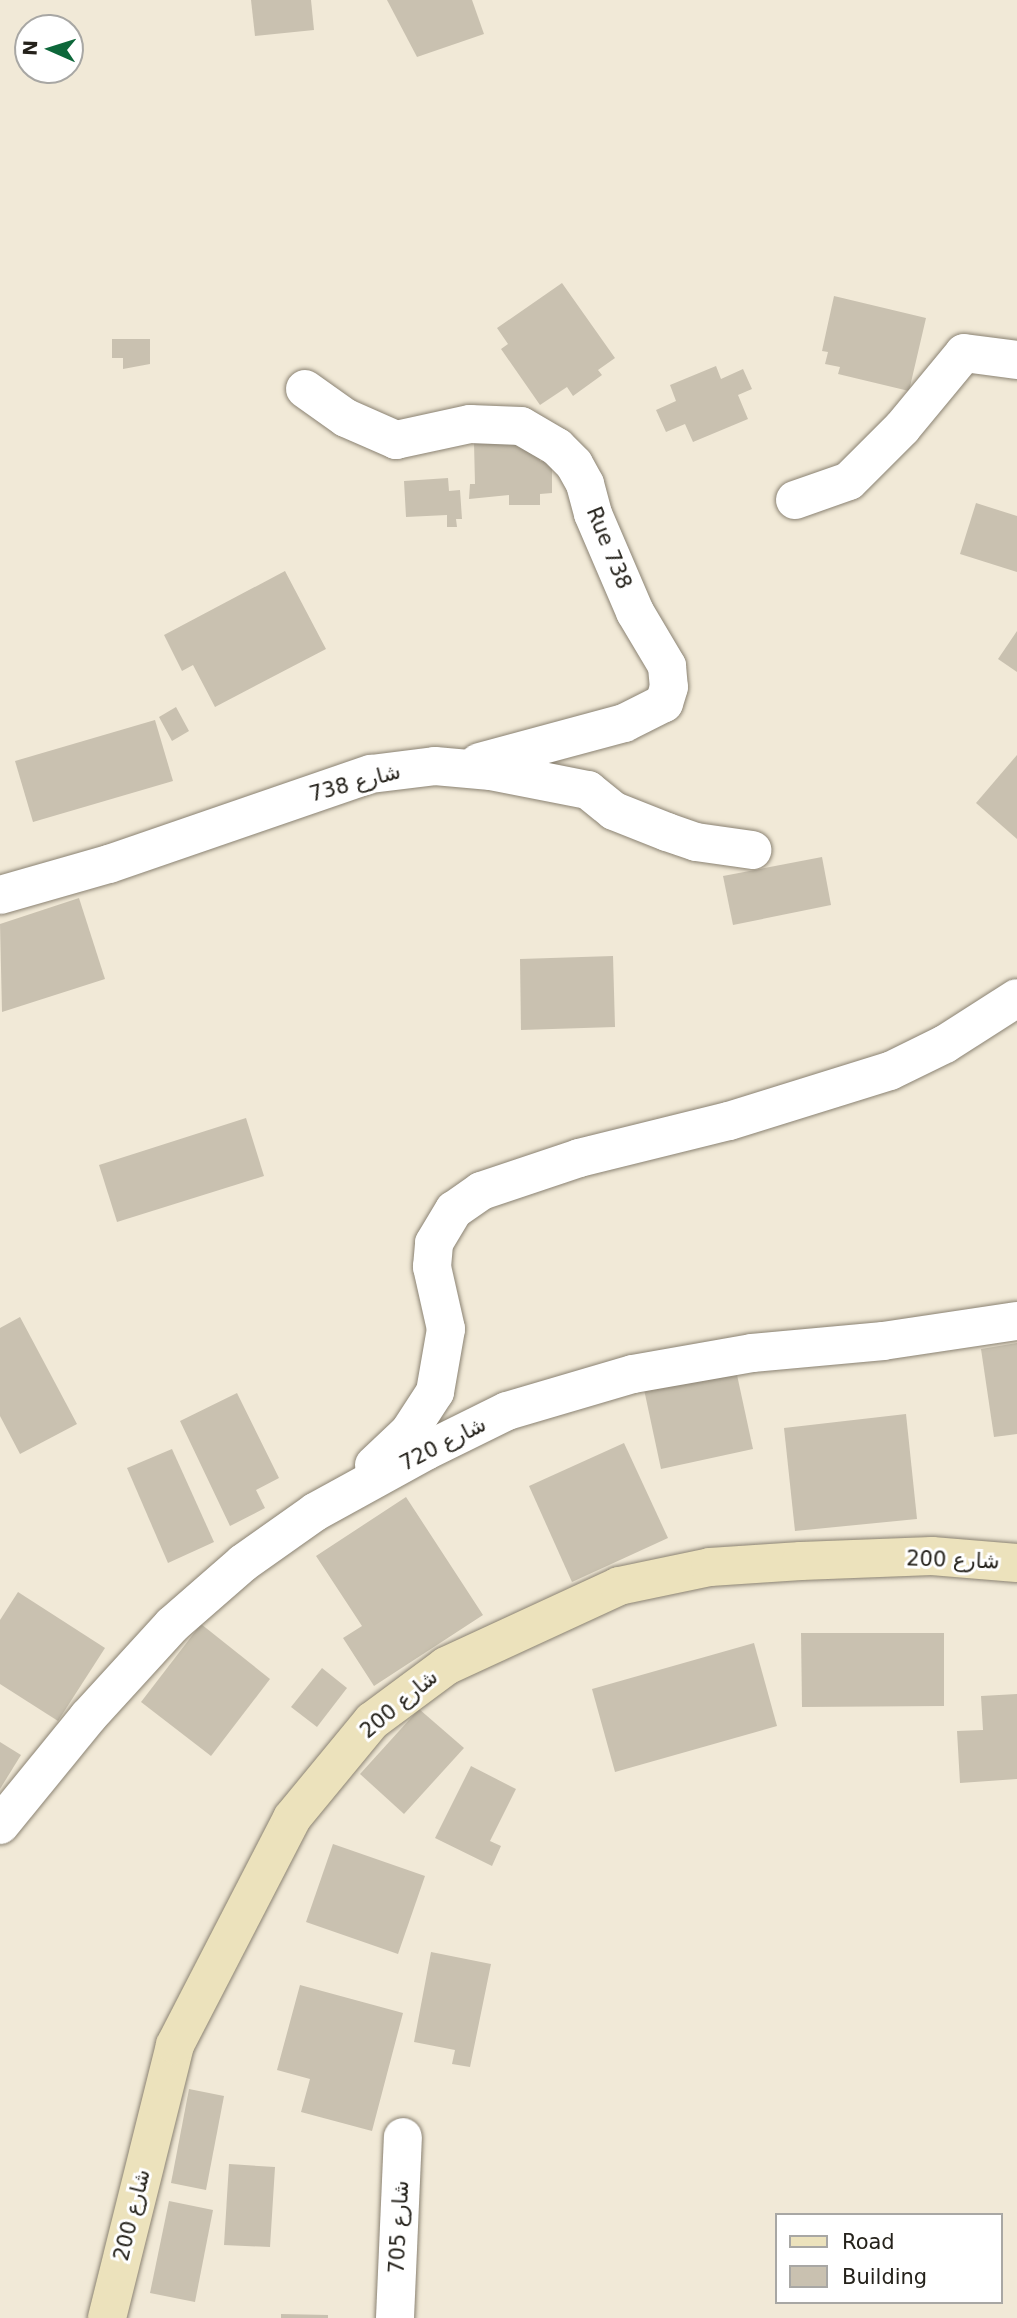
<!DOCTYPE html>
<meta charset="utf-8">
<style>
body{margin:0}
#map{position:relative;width:1017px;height:2318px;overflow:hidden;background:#f1e9d7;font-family:"DejaVu Sans","Noto Sans Arabic",sans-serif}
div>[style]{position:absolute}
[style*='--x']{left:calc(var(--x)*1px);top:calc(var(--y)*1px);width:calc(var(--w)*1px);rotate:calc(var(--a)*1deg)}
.building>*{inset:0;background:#c9c1b0}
.roads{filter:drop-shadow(0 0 2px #8a8272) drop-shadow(0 0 2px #8a8272)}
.street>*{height:38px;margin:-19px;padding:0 19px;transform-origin:19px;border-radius:19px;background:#fff}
.secondary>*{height:38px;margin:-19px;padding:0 19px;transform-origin:19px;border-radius:19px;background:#ece2bc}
span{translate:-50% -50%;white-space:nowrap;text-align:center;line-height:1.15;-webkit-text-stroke:6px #fff;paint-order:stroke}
.street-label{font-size:21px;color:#25221b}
.legend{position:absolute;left:775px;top:2213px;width:228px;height:91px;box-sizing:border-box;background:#fff;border:2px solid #a8a7a4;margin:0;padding:9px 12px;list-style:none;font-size:21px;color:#25221b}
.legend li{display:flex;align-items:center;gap:14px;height:35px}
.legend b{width:35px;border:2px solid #a8a7a4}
.north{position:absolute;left:14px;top:14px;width:70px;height:70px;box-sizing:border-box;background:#fff;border:2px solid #a8a7a4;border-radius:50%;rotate:273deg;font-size:19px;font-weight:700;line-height:28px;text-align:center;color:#25221b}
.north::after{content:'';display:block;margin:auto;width:24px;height:32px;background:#0d673a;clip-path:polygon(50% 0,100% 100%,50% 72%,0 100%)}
</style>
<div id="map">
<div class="building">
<div style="clip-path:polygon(251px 0,311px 0,314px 30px,255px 36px)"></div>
<div style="clip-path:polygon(387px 0,472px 0,484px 34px,417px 57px)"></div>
<div style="clip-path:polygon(562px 283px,615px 358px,598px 370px,602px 375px,573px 396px,567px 387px,540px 405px,501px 349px,508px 344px,497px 328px)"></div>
<div style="clip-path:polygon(834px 296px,926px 318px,909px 391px,838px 374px,840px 367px,825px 364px,828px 352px,822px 351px)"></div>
<div style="clip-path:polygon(112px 339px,150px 339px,150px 364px,123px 369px,123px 358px,112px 358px)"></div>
<div style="clip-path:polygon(716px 366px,721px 379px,743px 369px,752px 389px,738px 395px,748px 419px,693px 442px,685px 424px,666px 432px,656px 410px,676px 401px,670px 385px)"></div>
<div style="clip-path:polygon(488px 436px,541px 448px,540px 461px,552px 461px,552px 493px,540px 494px,540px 505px,509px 505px,509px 495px,469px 499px,470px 484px,475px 484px,474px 443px)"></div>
<div style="clip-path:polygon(448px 478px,449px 491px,460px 490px,462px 519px,456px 519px,457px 527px,447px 527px,447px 515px,406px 517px,404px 481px)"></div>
<div style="clip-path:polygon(976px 503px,1017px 516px,1017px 572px,960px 554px)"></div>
<div style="clip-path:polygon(285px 571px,326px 649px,215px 707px,193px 665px,182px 671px,164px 635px)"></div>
<div style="clip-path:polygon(1017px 631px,1017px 672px,998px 659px)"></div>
<div style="clip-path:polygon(176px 707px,189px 731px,172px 741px,159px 717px)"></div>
<div style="clip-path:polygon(155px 720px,173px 781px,33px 822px,15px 761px)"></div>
<div style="clip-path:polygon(1017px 755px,1017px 839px,976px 803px)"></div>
<div style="clip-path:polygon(822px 857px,831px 905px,733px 925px,723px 876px)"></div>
<div style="clip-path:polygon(79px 898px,105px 979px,2px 1012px,0 924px)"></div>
<div style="clip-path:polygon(613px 956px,615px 1027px,521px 1030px,520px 959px)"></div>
<div style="clip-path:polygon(246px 1118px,264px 1176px,117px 1222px,99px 1165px)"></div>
<div style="clip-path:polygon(20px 1317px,77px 1424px,20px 1454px,0 1416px,0 1328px)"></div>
<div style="clip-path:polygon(1017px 1343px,1017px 1434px,994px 1437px,981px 1349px)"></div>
<div style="clip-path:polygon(734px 1361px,753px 1449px,661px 1469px,642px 1380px)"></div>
<div style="clip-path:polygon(237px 1393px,279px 1478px,256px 1490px,265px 1508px,230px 1526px,180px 1421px)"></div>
<div style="clip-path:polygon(906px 1414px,917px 1519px,795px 1531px,784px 1428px)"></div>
<div style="clip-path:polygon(624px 1443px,668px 1538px,572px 1582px,529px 1486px)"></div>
<div style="clip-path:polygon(172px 1449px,214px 1542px,168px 1563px,127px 1468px)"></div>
<div style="clip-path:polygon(406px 1497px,483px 1615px,374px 1686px,343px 1638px,362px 1626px,316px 1556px)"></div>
<div style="clip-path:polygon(18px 1592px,105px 1648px,58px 1721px,0 1684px,0 1620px)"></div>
<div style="clip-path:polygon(201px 1624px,270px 1679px,211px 1756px,141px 1702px)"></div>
<div style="clip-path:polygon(801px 1633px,944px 1633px,944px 1706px,802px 1707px)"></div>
<div style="clip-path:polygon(754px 1643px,777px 1726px,615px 1772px,592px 1689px)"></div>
<div style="clip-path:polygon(322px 1668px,347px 1688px,317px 1727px,291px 1707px)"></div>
<div style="clip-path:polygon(1017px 1694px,1017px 1779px,960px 1783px,957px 1731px,983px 1730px,981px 1696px)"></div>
<div style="clip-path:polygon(419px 1709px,464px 1748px,404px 1814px,360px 1774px)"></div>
<div style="clip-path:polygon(0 1742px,21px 1755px,0 1789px)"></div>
<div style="clip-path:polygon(471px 1766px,516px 1789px,490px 1841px,501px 1846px,492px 1866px,435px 1838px)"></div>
<div style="clip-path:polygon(333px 1844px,425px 1876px,398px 1954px,306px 1922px)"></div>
<div style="clip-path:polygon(431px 1952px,491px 1964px,470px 2067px,452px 2064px,455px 2050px,414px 2042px)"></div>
<div style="clip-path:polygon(300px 1985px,403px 2013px,372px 2131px,301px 2112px,310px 2079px,277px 2070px)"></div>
<div style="clip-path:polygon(189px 2089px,224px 2096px,206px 2190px,171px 2183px)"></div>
<div style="clip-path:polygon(229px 2164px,275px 2167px,270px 2247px,224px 2245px)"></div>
<div style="clip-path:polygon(169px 2201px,213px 2210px,195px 2302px,150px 2293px)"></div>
<div style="clip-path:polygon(281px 2314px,328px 2315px,328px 2318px,281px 2318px)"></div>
</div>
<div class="roads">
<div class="street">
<div style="--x:305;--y:389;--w:50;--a:35.3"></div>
<div style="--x:346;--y:418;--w:55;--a:23.7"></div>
<div style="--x:396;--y:440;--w:76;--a:-12.2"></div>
<div style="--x:470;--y:424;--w:51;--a:2.2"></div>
<div style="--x:521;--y:426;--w:42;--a:30.3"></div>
<div style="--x:557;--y:447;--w:24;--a:45"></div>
<div style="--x:574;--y:464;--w:23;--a:61"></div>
<div style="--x:585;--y:484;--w:31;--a:75"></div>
<div style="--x:593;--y:514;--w:107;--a:66.8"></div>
<div style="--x:635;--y:612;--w:63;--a:59.3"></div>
<div style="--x:667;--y:666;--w:21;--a:85"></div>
<div style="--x:669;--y:687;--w:17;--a:107"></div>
<div style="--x:664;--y:703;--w:45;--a:153.4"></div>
<div style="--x:624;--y:723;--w:150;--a:164.9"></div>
<div style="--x:795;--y:500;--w:57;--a:-19.4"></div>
<div style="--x:849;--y:481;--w:75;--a:-45"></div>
<div style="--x:902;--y:428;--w:97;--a:-50.4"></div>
<div style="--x:964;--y:353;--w:53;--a:7.5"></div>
<div style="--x:0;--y:895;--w:113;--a:-15.9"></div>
<div style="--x:109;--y:864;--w:277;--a:-19"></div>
<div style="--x:371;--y:774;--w:64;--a:-7.1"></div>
<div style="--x:435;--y:766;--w:56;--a:5.1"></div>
<div style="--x:491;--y:771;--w:99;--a:11.1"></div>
<div style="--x:588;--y:790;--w:33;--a:39"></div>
<div style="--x:614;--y:811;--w:57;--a:21.6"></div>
<div style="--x:667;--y:832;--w:31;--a:19"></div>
<div style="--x:696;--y:842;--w:57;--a:8.1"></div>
<div style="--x:374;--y:1465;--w:48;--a:-43.3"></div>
<div style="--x:409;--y:1432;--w:48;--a:-57"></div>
<div style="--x:435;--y:1392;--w:64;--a:-80.1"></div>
<div style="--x:446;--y:1329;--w:64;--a:-102.7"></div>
<div style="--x:432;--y:1267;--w:24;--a:-85"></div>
<div style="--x:434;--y:1243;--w:39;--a:-59"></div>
<div style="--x:454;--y:1210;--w:33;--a:-35"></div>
<div style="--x:481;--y:1191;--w:103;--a:-18.6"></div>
<div style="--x:579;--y:1158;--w:154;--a:-13.9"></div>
<div style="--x:729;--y:1121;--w:169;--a:-17.3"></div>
<div style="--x:890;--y:1071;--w:61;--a:-26.1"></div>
<div style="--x:945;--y:1044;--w:85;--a:-32.6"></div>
<div style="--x:0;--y:1825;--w:139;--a:-50.8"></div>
<div style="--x:88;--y:1717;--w:125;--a:-47.6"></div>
<div style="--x:172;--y:1625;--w:94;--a:-41.1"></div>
<div style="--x:243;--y:1563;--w:88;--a:-35.3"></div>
<div style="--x:315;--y:1512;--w:127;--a:-28.8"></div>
<div style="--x:426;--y:1451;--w:90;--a:-26.3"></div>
<div style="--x:507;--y:1411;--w:131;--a:-16.4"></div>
<div style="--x:633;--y:1374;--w:121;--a:-10"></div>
<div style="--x:752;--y:1353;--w:132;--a:-5.2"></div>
<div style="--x:883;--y:1341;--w:135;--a:-8.5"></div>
<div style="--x:395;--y:2318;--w:181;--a:-87.5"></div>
</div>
<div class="secondary">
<div style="--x:107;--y:2318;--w:281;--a:-76"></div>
<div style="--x:175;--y:2045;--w:255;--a:-62.7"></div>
<div style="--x:292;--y:1818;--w:126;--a:-50.5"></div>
<div style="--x:372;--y:1721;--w:92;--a:-36.6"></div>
<div style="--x:446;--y:1666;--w:191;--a:-24.8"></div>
<div style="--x:619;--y:1586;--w:93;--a:-11.8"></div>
<div style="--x:710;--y:1567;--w:91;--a:-3.8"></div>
<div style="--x:801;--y:1561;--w:131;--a:-2.2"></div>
<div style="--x:932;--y:1556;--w:85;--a:4.7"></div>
</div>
</div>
<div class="street-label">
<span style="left:609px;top:548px;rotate:68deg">Rue 738</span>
<span style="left:355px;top:783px;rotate:-15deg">شارع 738</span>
<span style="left:443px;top:1444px;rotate:-27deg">شارع 720</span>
<span style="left:953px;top:1560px;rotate:2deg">شارع 200</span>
<span style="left:399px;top:1704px;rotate:-40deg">شارع 200</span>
<span style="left:132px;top:2215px;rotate:-76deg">شارع 200</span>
<span style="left:399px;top:2227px;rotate:-87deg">شارع 705</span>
</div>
<ul class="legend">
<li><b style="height:9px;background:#ece2bc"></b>Road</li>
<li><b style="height:19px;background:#c9c1b0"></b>Building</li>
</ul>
<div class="north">N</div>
</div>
